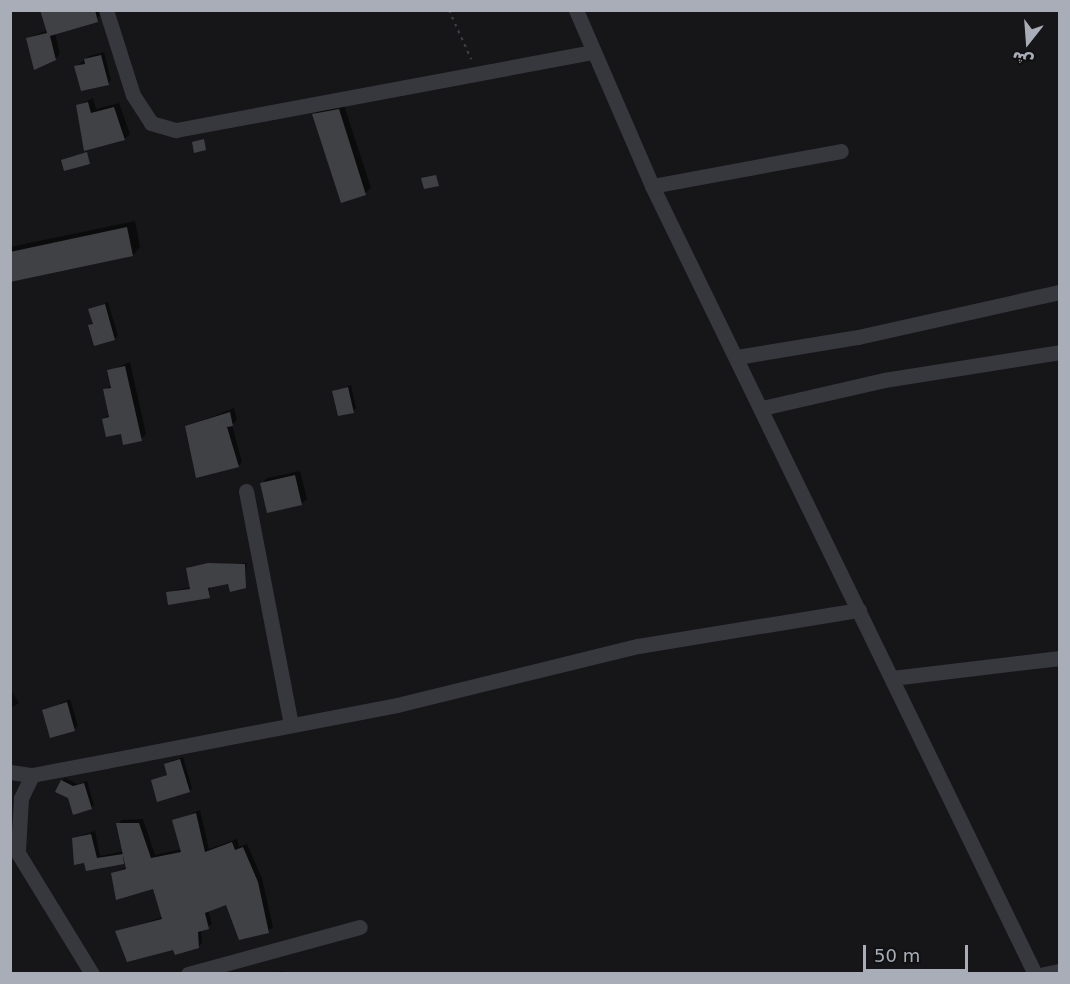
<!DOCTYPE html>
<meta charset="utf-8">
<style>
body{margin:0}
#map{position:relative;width:1070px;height:984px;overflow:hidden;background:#161618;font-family:"DejaVu Sans","Noto Naskh Arabic",sans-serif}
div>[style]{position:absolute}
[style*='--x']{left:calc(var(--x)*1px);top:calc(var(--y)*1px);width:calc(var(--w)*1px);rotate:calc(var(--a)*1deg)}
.shadow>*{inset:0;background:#0007}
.building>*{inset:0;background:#404145}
.path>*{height:2px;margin-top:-1px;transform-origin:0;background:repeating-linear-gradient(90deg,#3d3f44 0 3px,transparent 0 7.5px)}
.minor>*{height:15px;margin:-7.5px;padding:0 7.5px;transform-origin:7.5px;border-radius:7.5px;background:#37383d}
span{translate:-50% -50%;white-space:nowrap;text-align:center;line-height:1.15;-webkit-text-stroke:5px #111113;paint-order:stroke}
.frame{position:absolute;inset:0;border:12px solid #a8adb8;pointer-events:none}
.north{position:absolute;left:998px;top:12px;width:60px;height:60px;-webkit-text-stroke:4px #111113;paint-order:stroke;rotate:197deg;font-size:16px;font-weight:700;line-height:24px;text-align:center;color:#a8adb8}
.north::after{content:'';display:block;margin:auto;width:21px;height:27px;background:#a8adb8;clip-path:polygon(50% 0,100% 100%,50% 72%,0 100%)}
.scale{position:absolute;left:863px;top:945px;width:105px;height:27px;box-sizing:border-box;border:3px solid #a8adb8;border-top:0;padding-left:8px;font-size:18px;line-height:21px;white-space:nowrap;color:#a8adb8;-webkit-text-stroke:4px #111113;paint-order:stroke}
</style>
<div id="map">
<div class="shadow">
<div style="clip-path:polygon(42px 10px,100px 10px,101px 16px,55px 33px,60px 54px,55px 59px,28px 38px,48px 30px)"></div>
<div style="clip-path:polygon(104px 52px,111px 80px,108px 83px,76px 67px,89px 56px)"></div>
<div style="clip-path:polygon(93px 98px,96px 109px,119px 103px,130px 134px,125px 139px,78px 106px)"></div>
<div style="clip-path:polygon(344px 105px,371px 188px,365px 193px,314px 115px,319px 109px)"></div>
<div style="clip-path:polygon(135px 221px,140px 247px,133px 255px,10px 281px,10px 247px)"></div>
<div style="clip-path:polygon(108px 302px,118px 336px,114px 339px,89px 326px,93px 323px,90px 310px)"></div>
<div style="clip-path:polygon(130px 362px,146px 434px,141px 439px,103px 419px,110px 414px,105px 390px,112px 385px,109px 371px)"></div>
<div style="clip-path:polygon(351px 385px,356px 408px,353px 411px,334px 391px)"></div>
<div style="clip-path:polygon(234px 408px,237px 420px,232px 425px,242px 462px,238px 466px,186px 427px)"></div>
<div style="clip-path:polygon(300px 471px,307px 499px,301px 504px,262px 484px,267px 478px)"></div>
<div style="clip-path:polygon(247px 563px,245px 586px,229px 582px,210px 586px,209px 597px,168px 592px,191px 587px,190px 566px)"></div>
<div style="clip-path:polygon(10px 689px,19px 703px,10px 709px)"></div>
<div style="clip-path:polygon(70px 699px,78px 726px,74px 729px,44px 711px)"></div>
<div style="clip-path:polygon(183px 757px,192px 788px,190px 791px,152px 781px,168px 774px,169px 762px)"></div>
<div style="clip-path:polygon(65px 778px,77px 784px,87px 781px,94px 805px,91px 808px,62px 781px)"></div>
<div style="clip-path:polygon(200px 810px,209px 849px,237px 839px,239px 847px,247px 844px,262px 878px,273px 927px,268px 931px,227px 903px,208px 910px,212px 924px,201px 930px,202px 943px,198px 947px,174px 948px,117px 932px,163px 917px,154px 887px,112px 873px,127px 867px,126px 860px,75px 864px,74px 838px,95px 831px,100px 856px,124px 851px,118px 824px,122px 820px,143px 819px,155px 855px,182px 849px,174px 821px)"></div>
<div style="clip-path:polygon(284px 971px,284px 974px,264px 974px)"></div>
</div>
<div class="building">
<div style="clip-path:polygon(40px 10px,95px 10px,98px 22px,50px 36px,56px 60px,34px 70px,26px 38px,47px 33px)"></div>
<div style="clip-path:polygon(101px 55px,109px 85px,81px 91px,74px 66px,85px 64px,84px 59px)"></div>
<div style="clip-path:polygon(88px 102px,91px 113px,114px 107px,125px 140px,84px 151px,76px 105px)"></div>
<div style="clip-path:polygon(339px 109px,366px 195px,341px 203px,312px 114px)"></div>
<div style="clip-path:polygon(204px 139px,206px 150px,194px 153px,192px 142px)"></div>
<div style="clip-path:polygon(87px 152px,90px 164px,64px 171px,61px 160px)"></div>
<div style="clip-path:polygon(436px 175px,439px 186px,424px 189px,421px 178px)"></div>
<div style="clip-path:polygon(127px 227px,133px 256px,10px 282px,10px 252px)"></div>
<div style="clip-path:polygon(105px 304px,115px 340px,94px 346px,88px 325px,93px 324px,88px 309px)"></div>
<div style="clip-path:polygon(125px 366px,142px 441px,123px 445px,121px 434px,106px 437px,102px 419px,109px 417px,103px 389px,111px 388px,107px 370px)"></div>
<div style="clip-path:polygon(348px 387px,354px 413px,338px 416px,332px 391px)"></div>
<div style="clip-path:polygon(230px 412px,233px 426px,227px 427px,239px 467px,196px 478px,185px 426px)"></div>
<div style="clip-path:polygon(295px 475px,302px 505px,267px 513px,260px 483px)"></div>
<div style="clip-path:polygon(208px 563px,245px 564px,246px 588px,230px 592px,228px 584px,208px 588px,210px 598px,168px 605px,166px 592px,190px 589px,186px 568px)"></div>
<div style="clip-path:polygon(67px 702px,75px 731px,50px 738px,42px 710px)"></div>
<div style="clip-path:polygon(180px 759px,190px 792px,157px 802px,151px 780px,167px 775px,164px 764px)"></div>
<div style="clip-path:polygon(61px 780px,73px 786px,84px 783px,92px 809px,73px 815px,68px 798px,55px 792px)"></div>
<div style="clip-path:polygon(196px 813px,205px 852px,232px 842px,235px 850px,243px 847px,258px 882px,269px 933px,239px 940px,226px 905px,205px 913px,209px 929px,198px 932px,199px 948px,175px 955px,173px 950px,127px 962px,115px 931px,162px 919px,153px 889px,116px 900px,111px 873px,126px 869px,116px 823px,139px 823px,151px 858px,181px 852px,172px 820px)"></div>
<div style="clip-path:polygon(91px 834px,97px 858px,123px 854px,124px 864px,86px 871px,84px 863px,74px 865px,72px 838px)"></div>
</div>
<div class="path">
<div style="--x:449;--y:10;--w:54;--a:65.8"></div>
</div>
<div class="minor">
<div style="--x:106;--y:10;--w:89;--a:72.4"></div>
<div style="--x:133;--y:95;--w:33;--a:57"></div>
<div style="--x:151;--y:123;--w:26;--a:16"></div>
<div style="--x:176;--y:130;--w:423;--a:-10.6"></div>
<div style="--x:576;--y:10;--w:192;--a:66.6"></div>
<div style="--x:652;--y:186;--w:876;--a:64.08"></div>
<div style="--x:652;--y:186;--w:192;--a:-10.5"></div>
<div style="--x:737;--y:357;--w:123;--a:-9.4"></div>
<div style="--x:858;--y:337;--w:207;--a:-12.6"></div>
<div style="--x:762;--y:408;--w:125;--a:-12.9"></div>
<div style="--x:884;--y:380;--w:178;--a:-9"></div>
<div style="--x:246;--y:491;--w:238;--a:79.1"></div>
<div style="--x:892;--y:678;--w:169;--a:-6.8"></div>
<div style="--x:10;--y:772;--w:22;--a:8"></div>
<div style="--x:32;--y:775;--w:75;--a:-10.7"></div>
<div style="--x:106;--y:761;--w:296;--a:-10.9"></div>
<div style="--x:397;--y:705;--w:248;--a:-13.8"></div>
<div style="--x:638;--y:646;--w:224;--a:-9.3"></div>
<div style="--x:10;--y:840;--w:157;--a:58.5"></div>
<div style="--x:18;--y:850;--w:52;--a:-86.7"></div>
<div style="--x:21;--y:798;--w:25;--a:-64"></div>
<div style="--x:188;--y:974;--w:178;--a:-15.3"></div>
<div style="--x:1044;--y:974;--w:16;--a:-11"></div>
</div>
<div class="frame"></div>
<div class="north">ش</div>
<div class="scale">50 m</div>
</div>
